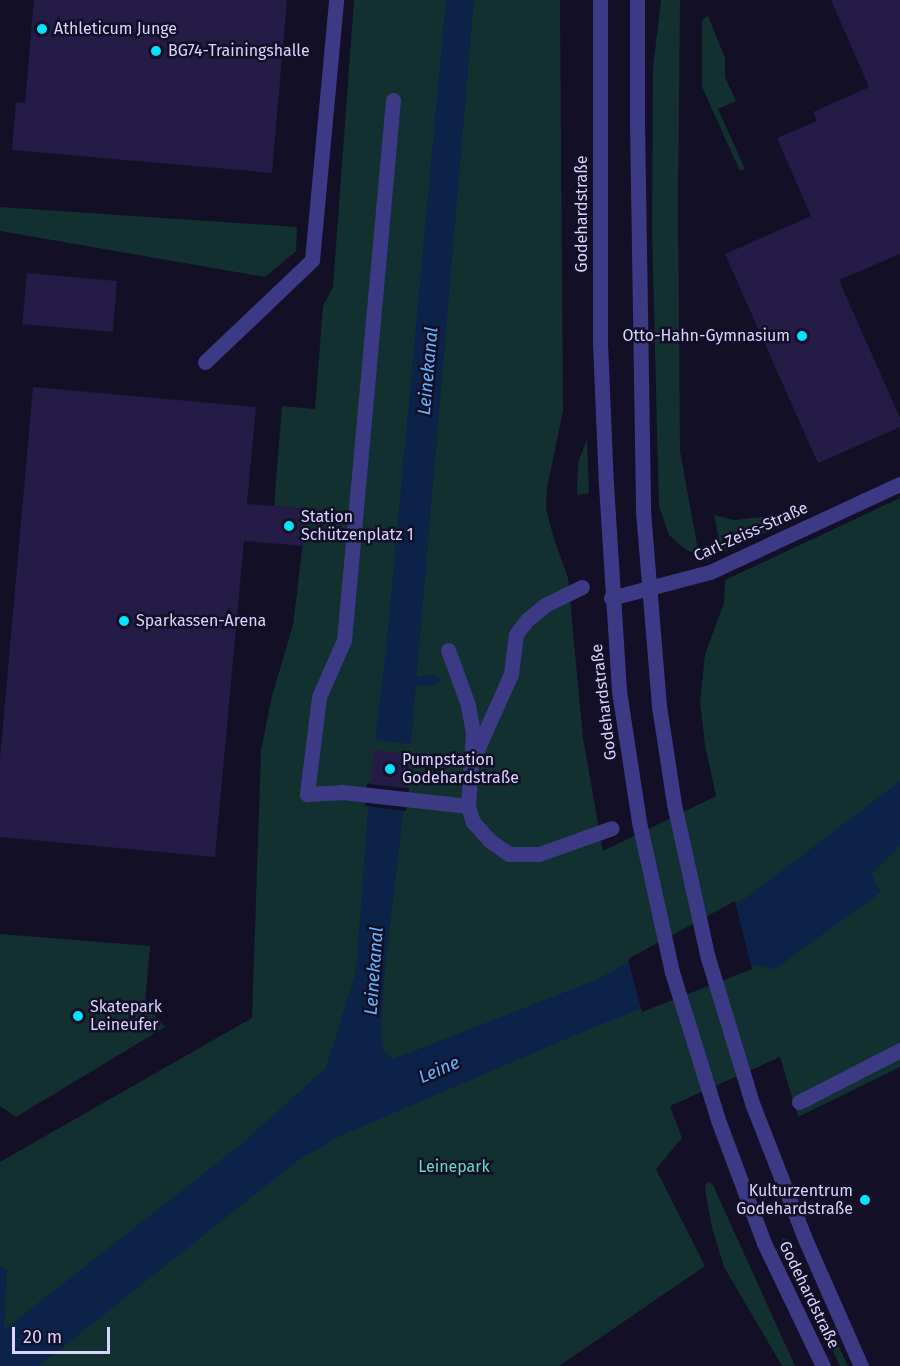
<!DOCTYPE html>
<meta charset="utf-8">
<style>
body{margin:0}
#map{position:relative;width:900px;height:1366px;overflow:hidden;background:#130f26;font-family:"Fira Sans",sans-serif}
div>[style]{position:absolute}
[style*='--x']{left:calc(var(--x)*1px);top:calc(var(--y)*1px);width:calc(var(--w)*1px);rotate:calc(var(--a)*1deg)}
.green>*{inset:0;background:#12302f}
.water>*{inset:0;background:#0c2248}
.pier>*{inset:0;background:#130f26}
.stream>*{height:10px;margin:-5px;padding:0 5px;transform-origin:5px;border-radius:5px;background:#0c2248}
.building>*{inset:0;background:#241b47}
.service>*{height:15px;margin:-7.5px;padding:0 7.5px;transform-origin:7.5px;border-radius:7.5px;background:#3d3a85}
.minor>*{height:15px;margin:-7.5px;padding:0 7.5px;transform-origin:7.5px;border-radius:7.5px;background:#3d3a85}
.tertiary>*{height:15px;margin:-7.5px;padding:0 7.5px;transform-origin:7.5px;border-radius:7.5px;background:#3d3a85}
.dots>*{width:16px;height:16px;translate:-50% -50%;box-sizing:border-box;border:3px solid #130f26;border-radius:50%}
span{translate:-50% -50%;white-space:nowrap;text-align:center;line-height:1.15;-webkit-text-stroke:5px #130f26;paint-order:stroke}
.poi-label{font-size:16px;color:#d9d4ff}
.left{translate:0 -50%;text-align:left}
.right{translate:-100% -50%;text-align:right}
.street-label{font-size:16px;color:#d9d4ff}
.park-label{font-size:16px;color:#5fe0c0}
.water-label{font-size:18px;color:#62b6ff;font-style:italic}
.scale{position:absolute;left:12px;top:1327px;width:98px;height:27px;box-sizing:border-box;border:3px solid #d9d4ff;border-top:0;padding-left:8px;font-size:18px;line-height:21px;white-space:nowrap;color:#d9d4ff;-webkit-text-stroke:4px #130f26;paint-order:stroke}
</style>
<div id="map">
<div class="green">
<div style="clip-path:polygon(354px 0,560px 0,563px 411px,547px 488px,546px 508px,554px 539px,568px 578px,583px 738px,603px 851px,716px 796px,705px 745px,700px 702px,705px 654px,724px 603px,725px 580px,900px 498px,900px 1067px,798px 1117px,780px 1057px,670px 1106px,682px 1138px,656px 1169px,705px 1266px,559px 1366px,0 1366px,0 1162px,252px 1018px,261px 750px,272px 696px,293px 625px,307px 509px,274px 506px,282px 406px,315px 409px,323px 306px,333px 287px)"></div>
<div style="clip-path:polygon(661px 0,680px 0,678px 204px,680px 451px,699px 555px,686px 550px,669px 535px,659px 506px,652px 231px,653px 68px)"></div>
<div style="clip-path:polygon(708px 16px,725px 58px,725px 77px,736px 101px,718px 109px,745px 169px,740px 171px,702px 87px,702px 20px)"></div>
<div style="clip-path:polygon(0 207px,297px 227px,296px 251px,265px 277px,0 231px)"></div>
<div style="clip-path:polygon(587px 439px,589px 493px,577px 495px,578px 463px)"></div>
<div style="clip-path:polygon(808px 512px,722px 553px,714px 515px,734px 520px)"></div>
<div style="clip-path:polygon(0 934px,150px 946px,145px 1004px,165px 1027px,16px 1117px,0 1106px)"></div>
<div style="clip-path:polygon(709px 1182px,713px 1185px,795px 1366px,782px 1366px,724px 1267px,712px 1228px,705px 1189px,706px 1184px)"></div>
<div style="clip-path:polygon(783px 1238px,788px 1239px,848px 1366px,840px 1366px,781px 1242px)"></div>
</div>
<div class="water">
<div style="clip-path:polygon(446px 0,474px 0,411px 744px,375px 740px,386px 651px)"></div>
<div style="clip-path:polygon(900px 781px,900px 846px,871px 874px,881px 892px,775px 969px,753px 965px,594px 1027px,338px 1137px,297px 1161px,39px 1366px,0 1366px,0 1267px,7px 1270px,4px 1330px,240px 1145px,326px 1068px,356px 971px,370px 784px,406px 788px,384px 979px,381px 1035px,384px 1050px,393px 1059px,596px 980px,746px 898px)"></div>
</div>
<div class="pier">
<div style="clip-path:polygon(367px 783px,409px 788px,406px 811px,365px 806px)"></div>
<div style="clip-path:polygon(735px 901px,752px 969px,642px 1012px,628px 959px)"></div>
</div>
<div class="stream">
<div style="--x:403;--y:682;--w:32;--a:-4"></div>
</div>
<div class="building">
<div style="clip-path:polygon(34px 0,287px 0,272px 173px,12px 150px,16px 102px,25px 103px)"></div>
<div style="clip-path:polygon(831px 0,900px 0,900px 254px,839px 280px,900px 418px,900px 427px,818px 463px,725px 254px,811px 216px,777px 138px,817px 121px,813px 112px,869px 87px)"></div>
<div style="clip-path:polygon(27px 273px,117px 281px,113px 332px,22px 324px)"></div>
<div style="clip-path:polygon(33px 387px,256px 407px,247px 504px,307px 509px,304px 546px,244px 541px,215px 857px,0 837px,0 759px)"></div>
<div style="clip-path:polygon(374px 750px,410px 754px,406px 788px,370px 784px)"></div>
</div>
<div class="service">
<div style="--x:393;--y:100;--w:542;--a:95.18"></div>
<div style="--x:344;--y:640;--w:62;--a:113.7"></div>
<div style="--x:319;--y:697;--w:98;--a:97.1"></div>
<div style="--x:307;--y:794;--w:35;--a:-3"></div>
<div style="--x:342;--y:792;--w:127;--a:6.3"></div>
<div style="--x:468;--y:806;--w:17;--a:73"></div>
<div style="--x:473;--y:822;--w:24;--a:48"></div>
<div style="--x:489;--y:840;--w:24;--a:35"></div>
<div style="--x:509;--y:854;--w:30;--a:0"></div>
<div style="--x:539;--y:854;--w:77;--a:-19.6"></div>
<div style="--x:205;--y:362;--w:148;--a:-43.6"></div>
<div style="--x:312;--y:260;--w:261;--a:-84.7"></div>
<div style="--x:448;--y:650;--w:59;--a:70"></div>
<div style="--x:468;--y:705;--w:27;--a:80"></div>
<div style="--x:473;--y:732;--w:74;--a:93.9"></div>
<div style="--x:473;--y:759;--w:93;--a:-65.9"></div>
<div style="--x:511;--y:674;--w:40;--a:-82.9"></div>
<div style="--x:516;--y:634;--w:18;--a:-52"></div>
<div style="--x:527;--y:620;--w:23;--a:-40"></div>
<div style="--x:545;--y:605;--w:41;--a:-25.9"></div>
<div style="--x:799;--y:1102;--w:114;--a:-27.2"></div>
</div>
<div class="minor">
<div style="--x:611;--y:598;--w:102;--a:-14.7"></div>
<div style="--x:710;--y:572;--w:209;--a:-24.9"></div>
</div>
<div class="tertiary">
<div style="--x:600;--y:0;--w:343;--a:90"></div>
<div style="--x:600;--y:343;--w:141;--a:87.6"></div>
<div style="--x:606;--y:484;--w:207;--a:86.4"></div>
<div style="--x:619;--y:691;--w:133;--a:81.3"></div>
<div style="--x:639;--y:822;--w:154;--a:77.6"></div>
<div style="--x:672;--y:972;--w:155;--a:72.7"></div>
<div style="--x:718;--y:1120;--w:131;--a:69.5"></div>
<div style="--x:764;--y:1243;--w:136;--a:64.4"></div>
<div style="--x:637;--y:0;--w:122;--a:90"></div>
<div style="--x:637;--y:122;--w:389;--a:89.1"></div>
<div style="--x:643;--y:511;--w:196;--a:85.3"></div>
<div style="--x:659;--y:706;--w:99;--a:81.3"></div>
<div style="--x:674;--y:804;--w:158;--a:77.6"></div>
<div style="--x:708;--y:958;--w:152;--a:73.1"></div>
<div style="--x:752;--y:1103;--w:146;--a:68.7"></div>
<div style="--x:805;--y:1239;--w:139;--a:66.2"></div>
</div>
<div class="dots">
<div style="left:42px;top:29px;background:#00e5ff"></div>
<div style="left:156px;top:51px;background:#00e5ff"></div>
<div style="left:802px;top:336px;background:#00e5ff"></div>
<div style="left:289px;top:526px;background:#00e5ff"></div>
<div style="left:124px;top:621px;background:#00e5ff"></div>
<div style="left:390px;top:769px;background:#00e5ff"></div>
<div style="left:78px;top:1016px;background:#00e5ff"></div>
<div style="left:865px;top:1200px;background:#00e5ff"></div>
</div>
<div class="poi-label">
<span class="left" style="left:54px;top:29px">Athleticum Junge</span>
<span class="left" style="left:168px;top:51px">BG74-Trainingshalle</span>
<span class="right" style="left:790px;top:336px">Otto-Hahn-Gymnasium</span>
<span class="left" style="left:301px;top:526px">Station<br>Schützenplatz 1</span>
<span class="left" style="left:136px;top:621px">Sparkassen-Arena</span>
<span class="left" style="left:402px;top:769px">Pumpstation<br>Godehardstraße</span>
<span class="left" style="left:90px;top:1016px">Skatepark<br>Leineufer</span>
<span class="right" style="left:853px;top:1200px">Kulturzentrum<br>Godehardstraße</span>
</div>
<div class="street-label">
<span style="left:582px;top:214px;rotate:-90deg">Godehardstraße</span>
<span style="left:751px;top:532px;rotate:-24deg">Carl-Zeiss-Straße</span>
<span style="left:604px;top:702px;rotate:-97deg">Godehardstraße</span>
<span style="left:809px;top:1295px;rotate:64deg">Godehardstraße</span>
</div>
<div class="park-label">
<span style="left:454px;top:1167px">Leinepark</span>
</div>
<div class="water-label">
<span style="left:428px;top:371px;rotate:-85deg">Leinekanal</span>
<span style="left:374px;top:971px;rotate:-86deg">Leinekanal</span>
<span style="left:439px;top:1070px;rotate:-23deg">Leine</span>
</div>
<div class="scale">20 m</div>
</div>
